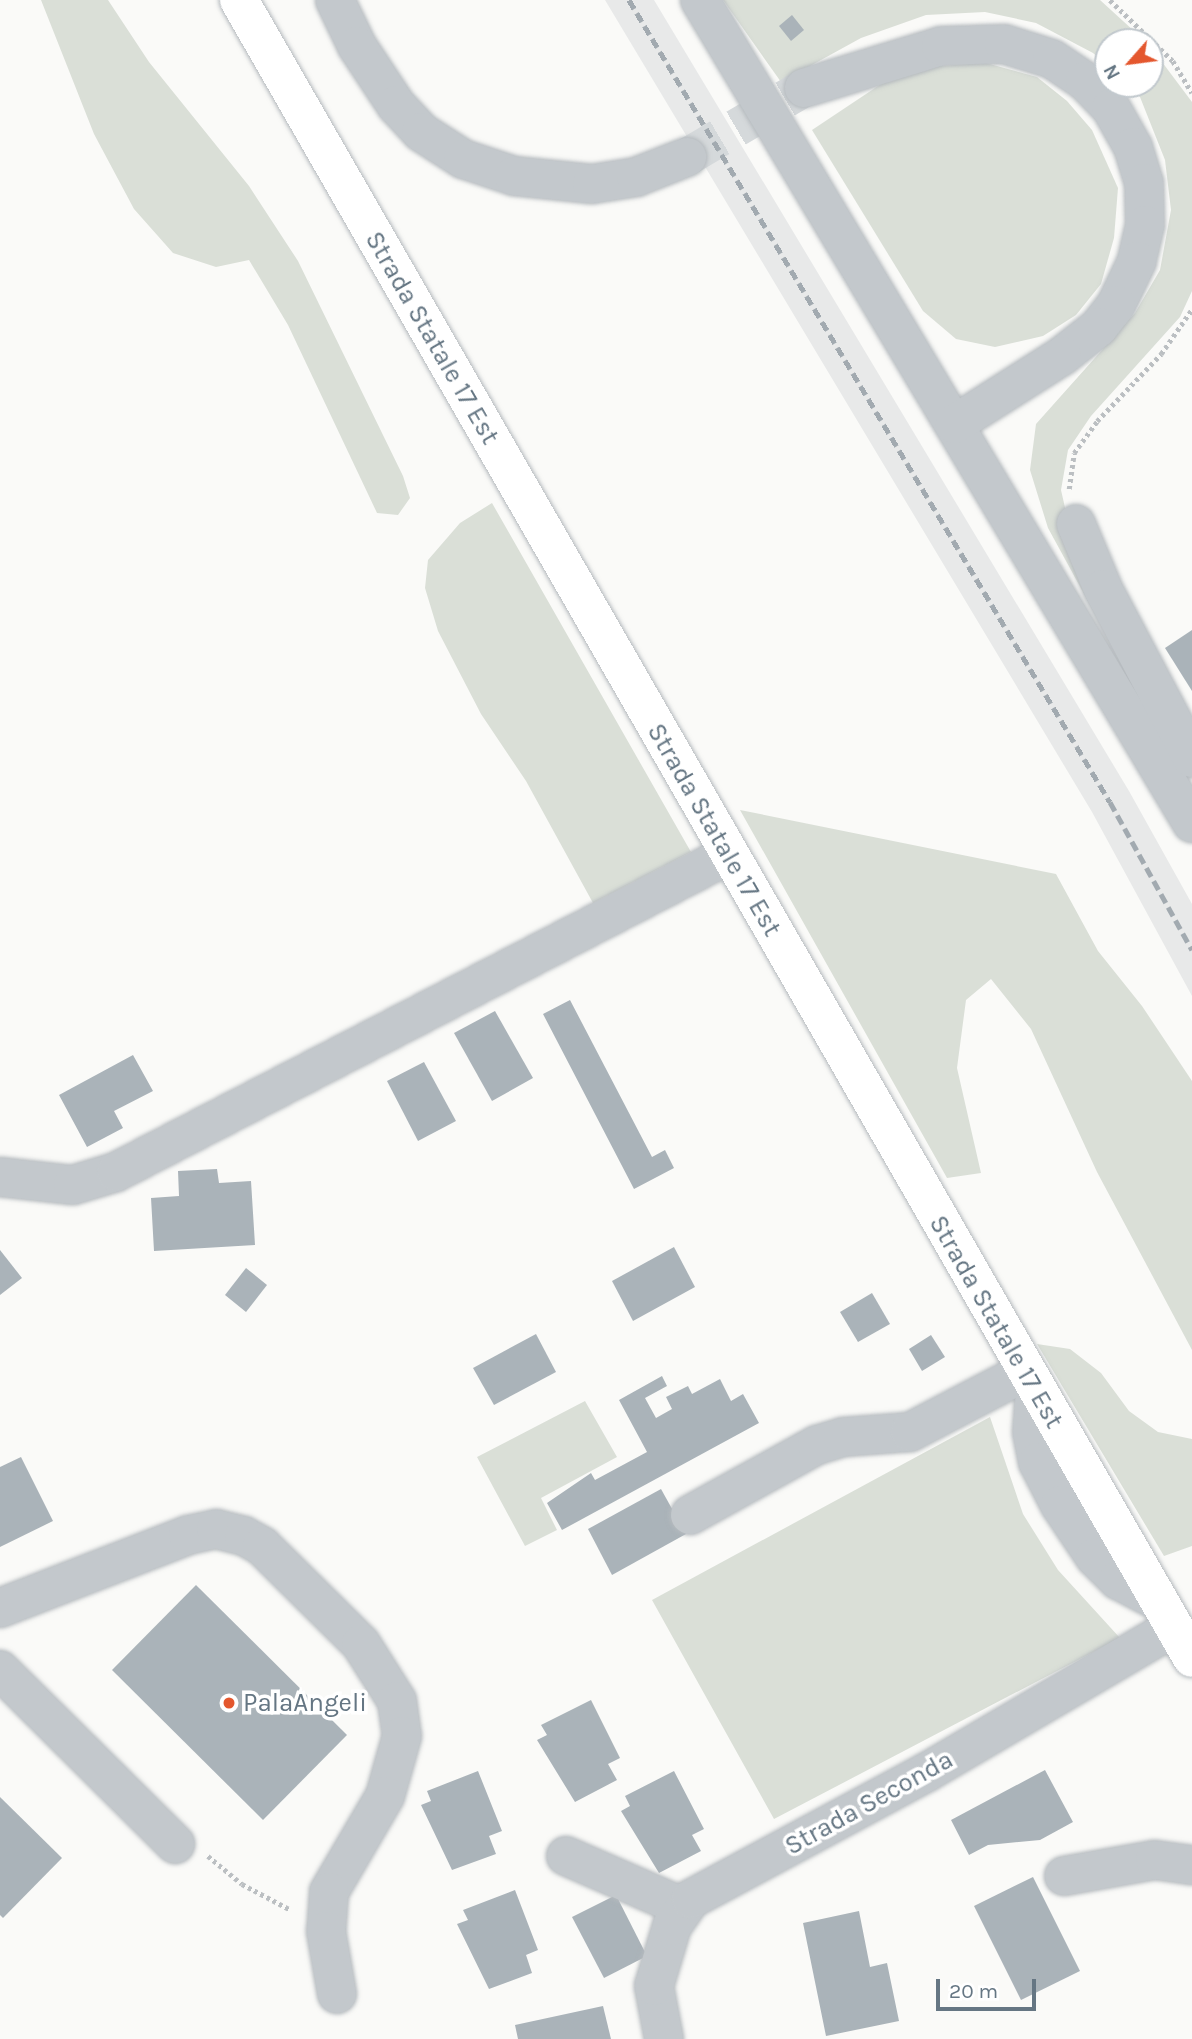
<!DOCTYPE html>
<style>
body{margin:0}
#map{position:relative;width:1192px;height:2039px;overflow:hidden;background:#fafaf8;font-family:Karla,sans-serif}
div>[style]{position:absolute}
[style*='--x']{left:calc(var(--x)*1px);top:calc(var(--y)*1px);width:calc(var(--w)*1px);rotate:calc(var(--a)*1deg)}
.built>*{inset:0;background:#e8e9e9}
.green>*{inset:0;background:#dadfd7}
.building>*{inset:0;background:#aab3b9}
.minor-tunnel>*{height:38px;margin-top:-19px;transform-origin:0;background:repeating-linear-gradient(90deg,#d5d9db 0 38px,transparent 0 57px)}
.path>*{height:4.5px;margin-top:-2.25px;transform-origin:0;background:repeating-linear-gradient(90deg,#bbbfc2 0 3.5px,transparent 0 7px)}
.roads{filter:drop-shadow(0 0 2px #b5babe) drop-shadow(0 0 2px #b5babe)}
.minor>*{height:38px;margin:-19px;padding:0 19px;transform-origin:19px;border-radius:19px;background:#c3c8cc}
.major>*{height:38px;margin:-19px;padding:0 19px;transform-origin:19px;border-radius:19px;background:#fff}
.rail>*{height:5px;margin-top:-2.5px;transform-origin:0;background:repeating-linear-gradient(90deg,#a2aab0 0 10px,transparent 0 15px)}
.dots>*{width:19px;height:19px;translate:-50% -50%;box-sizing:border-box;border:4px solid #fff;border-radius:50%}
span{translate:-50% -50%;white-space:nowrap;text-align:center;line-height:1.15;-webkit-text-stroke:7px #fff;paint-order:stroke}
.street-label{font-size:26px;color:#657683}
.poi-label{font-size:26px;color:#657683}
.left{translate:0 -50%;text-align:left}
.north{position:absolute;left:1094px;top:28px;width:70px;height:70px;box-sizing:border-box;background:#fff;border:2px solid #c1c8cd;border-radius:50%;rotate:242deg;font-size:19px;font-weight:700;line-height:28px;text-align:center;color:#657683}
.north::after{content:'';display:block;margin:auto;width:24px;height:32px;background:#e4572e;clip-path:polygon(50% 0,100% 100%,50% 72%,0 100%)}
.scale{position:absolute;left:936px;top:1979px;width:100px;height:32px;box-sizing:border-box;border:4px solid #657683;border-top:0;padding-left:9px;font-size:21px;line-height:24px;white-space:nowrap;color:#657683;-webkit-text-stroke:5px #fff;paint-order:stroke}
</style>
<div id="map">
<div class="built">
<div style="clip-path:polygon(605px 0,654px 0,1129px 791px,1192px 904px,1192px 996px,1092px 812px)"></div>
</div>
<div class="green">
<div style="clip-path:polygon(41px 0,108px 0,149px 62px,249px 186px,298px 261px,403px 476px,410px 498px,398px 515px,377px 513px,288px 325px,249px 260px,216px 267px,173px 253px,134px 209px,94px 134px)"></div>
<div style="clip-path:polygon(723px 0,1100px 0,1146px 42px,1108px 42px,1108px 67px,1093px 53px,1036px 23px,985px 12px,926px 15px,861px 38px,781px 82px)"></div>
<div style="clip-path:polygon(1150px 46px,1192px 102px,1192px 291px,1180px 317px,1091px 416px,1068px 450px,1061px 490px,1069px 525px,1136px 689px,1048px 528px,1030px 470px,1036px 424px,1135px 313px,1160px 270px,1171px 210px,1165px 160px,1140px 97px,1126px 84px,1150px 84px)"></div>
<div style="clip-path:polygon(986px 63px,1037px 77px,1067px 101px,1092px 130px,1118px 188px,1114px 238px,1101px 284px,1076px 315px,1043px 336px,995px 347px,956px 339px,923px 311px,812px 130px,881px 84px,938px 66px)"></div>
<div style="clip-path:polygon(492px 503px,691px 852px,593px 903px,526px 781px,481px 714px,438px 631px,425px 588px,428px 560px,460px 523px)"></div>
<div style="clip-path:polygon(740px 810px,1056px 874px,1098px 951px,1142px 1006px,1192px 1081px,1192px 1350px,1097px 1172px,1031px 1029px,991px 979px,966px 1000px,957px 1068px,981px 1173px,947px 1178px)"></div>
<div style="clip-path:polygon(1037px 1344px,1070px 1349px,1101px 1373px,1129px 1411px,1158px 1432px,1192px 1439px,1192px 1546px,1164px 1556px)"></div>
<div style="clip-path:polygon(585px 1401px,617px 1457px,541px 1498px,557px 1530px,525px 1546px,477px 1457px)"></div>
<div style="clip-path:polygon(990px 1417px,1023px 1514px,1058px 1570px,1120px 1638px,774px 1819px,652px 1600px)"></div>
</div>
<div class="building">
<div style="clip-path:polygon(792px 15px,804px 30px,791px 41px,779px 26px)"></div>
<div style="clip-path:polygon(1192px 630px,1192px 691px,1165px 648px)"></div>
<div style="clip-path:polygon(570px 1000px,652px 1157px,665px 1150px,674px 1168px,634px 1189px,543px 1014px)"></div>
<div style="clip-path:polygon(495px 1011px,533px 1078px,492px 1101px,454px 1033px)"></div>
<div style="clip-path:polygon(133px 1055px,153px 1091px,114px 1111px,123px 1128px,87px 1147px,59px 1095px)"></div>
<div style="clip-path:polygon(424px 1062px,456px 1121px,418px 1141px,387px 1081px)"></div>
<div style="clip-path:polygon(217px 1169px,219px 1183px,251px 1181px,255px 1245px,154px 1251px,151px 1198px,179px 1196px,178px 1171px)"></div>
<div style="clip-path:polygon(674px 1247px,695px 1287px,633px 1321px,612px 1281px)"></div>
<div style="clip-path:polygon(0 1250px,22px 1278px,0 1295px)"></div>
<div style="clip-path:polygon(246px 1268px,267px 1285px,246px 1312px,225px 1295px)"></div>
<div style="clip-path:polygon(872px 1293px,890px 1324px,858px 1342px,840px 1312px)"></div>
<div style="clip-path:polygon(536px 1334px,556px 1372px,494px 1405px,473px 1368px)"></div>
<div style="clip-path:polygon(931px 1335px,945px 1357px,922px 1371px,909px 1349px)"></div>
<div style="clip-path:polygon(662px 1376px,667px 1386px,645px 1398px,656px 1418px,672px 1409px,666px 1397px,688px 1386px,692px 1394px,720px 1379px,731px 1401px,743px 1394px,759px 1423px,562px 1530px,547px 1503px,591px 1473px,595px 1480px,647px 1452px,619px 1400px)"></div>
<div style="clip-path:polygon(21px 1457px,53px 1521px,0 1547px,0 1467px)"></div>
<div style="clip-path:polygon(661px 1489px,686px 1534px,612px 1575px,588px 1529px)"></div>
<div style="clip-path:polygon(196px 1585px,347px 1735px,263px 1820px,112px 1670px)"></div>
<div style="clip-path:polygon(591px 1700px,620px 1758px,608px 1764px,617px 1780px,575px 1802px,537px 1740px,547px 1735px,541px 1725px)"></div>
<div style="clip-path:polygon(1045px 1770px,1073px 1822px,1040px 1840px,988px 1845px,969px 1855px,951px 1820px)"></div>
<div style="clip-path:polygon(478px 1771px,502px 1831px,489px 1836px,496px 1854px,452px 1870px,421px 1805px,431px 1801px,427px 1791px)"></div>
<div style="clip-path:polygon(674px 1771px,704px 1829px,692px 1835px,701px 1851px,659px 1873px,621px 1811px,630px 1806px,625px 1796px)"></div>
<div style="clip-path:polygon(0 1797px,62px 1858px,3px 1918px,0 1915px)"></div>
<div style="clip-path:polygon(1033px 1877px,1080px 1971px,1021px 2000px,974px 1906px)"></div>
<div style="clip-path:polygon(515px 1890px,538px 1950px,526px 1955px,532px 1973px,489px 1989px,457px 1924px,468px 1920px,463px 1910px)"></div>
<div style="clip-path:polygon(616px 1895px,647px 1956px,604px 1978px,572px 1917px)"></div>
<div style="clip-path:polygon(859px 1911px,870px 1967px,887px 1963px,899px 2021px,826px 2036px,803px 1923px)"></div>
<div style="clip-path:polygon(603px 2006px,611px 2039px,518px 2039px,515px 2025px)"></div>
</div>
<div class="minor-tunnel">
<div style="--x:687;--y:157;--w:136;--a:-30.5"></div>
</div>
<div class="path">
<div style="--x:1110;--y:0;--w:88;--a:44.1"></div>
<div style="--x:1173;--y:61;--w:37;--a:59"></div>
<div style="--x:1069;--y:489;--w:36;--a:-82"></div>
<div style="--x:1074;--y:453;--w:39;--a:-54"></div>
<div style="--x:1097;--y:421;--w:93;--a:-46.3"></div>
<div style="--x:1161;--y:354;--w:55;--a:-55.4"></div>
<div style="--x:208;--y:1856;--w:44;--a:39.5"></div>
<div style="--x:242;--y:1884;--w:55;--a:28"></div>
</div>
<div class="roads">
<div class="minor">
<div style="--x:335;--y:0;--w:51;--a:64.4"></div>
<div style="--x:357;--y:46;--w:71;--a:56.5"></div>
<div style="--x:396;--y:105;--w:37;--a:47"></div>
<div style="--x:421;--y:132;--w:50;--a:32.7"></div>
<div style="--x:463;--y:159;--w:54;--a:18.4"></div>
<div style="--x:514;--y:176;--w:78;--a:5.9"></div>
<div style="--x:592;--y:184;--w:45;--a:-9"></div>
<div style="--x:636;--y:177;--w:55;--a:-21.4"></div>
<div style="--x:700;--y:0;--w:959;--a:59.13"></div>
<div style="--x:804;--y:88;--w:143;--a:-17"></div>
<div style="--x:941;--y:46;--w:63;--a:-1.8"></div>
<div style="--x:1004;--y:44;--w:50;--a:17.4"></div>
<div style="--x:1052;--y:59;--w:40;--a:34"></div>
<div style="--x:1085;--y:81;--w:37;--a:46"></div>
<div style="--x:1111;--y:108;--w:45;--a:60.6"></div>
<div style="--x:1133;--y:147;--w:38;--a:73"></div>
<div style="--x:1144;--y:183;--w:42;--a:88.6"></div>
<div style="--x:1145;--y:225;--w:37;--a:103"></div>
<div style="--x:1137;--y:261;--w:49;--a:115.5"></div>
<div style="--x:1116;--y:305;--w:28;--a:128"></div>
<div style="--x:1099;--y:327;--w:47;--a:141.9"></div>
<div style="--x:1062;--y:356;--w:127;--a:147.6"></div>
<div style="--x:1076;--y:524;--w:70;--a:67.4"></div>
<div style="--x:1103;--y:589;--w:191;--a:62.2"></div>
<div style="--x:0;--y:1177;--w:73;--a:6.3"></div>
<div style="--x:73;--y:1185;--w:45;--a:-16.8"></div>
<div style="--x:116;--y:1172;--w:689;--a:-27.38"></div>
<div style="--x:1035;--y:1390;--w:42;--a:94.1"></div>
<div style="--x:1032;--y:1432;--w:31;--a:79"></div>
<div style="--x:1038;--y:1462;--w:48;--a:62.9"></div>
<div style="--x:1060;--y:1505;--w:63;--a:56.1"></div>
<div style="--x:1095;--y:1557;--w:33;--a:45"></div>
<div style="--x:1118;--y:1580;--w:47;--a:27.6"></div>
<div style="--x:690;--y:1515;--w:145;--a:-28.9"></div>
<div style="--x:817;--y:1445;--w:27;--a:-17"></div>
<div style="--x:843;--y:1437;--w:67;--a:-4.3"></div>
<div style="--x:910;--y:1432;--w:130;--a:-27.6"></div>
<div style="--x:0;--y:1608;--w:202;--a:-21.2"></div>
<div style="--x:188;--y:1535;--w:29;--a:-12"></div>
<div style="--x:216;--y:1529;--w:29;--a:14"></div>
<div style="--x:244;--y:1536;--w:21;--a:29"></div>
<div style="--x:262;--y:1546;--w:139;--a:44.7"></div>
<div style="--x:361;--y:1644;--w:67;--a:57.7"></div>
<div style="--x:397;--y:1701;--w:35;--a:82"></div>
<div style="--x:402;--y:1736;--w:62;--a:105.8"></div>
<div style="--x:385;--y:1796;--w:111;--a:120.3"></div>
<div style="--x:329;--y:1892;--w:39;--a:94"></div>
<div style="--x:326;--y:1931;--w:64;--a:80.1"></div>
<div style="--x:0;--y:1670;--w:247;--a:44.8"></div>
<div style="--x:566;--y:1856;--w:128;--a:23.6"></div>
<div style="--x:1064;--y:1876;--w:92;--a:-10"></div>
<div style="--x:1155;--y:1860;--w:37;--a:8"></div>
<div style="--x:664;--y:2039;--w:54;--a:-100.7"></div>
<div style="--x:654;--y:1986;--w:63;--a:-73.3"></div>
<div style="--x:672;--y:1926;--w:33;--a:-55"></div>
<div style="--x:691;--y:1899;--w:268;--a:-28.3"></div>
<div style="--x:927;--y:1772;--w:286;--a:-30.4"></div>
</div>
<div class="major">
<div style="--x:239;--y:0;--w:1912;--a:60.11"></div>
</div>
</div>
<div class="rail">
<div style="--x:629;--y:0;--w:935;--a:59.05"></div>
<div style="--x:1110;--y:802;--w:169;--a:61"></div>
</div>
<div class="dots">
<div style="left:229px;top:1703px;background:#e4572e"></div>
</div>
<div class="street-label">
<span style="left:432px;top:338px;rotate:60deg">Strada Statale 17 Est</span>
<span style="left:714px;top:830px;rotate:60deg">Strada Statale 17 Est</span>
<span style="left:996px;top:1322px;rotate:60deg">Strada Statale 17 Est</span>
<span style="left:869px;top:1803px;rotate:-29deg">Strada Seconda</span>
</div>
<div class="poi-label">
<span class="left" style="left:243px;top:1703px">PalaAngeli</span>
</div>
<div class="north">N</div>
<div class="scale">20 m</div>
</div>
